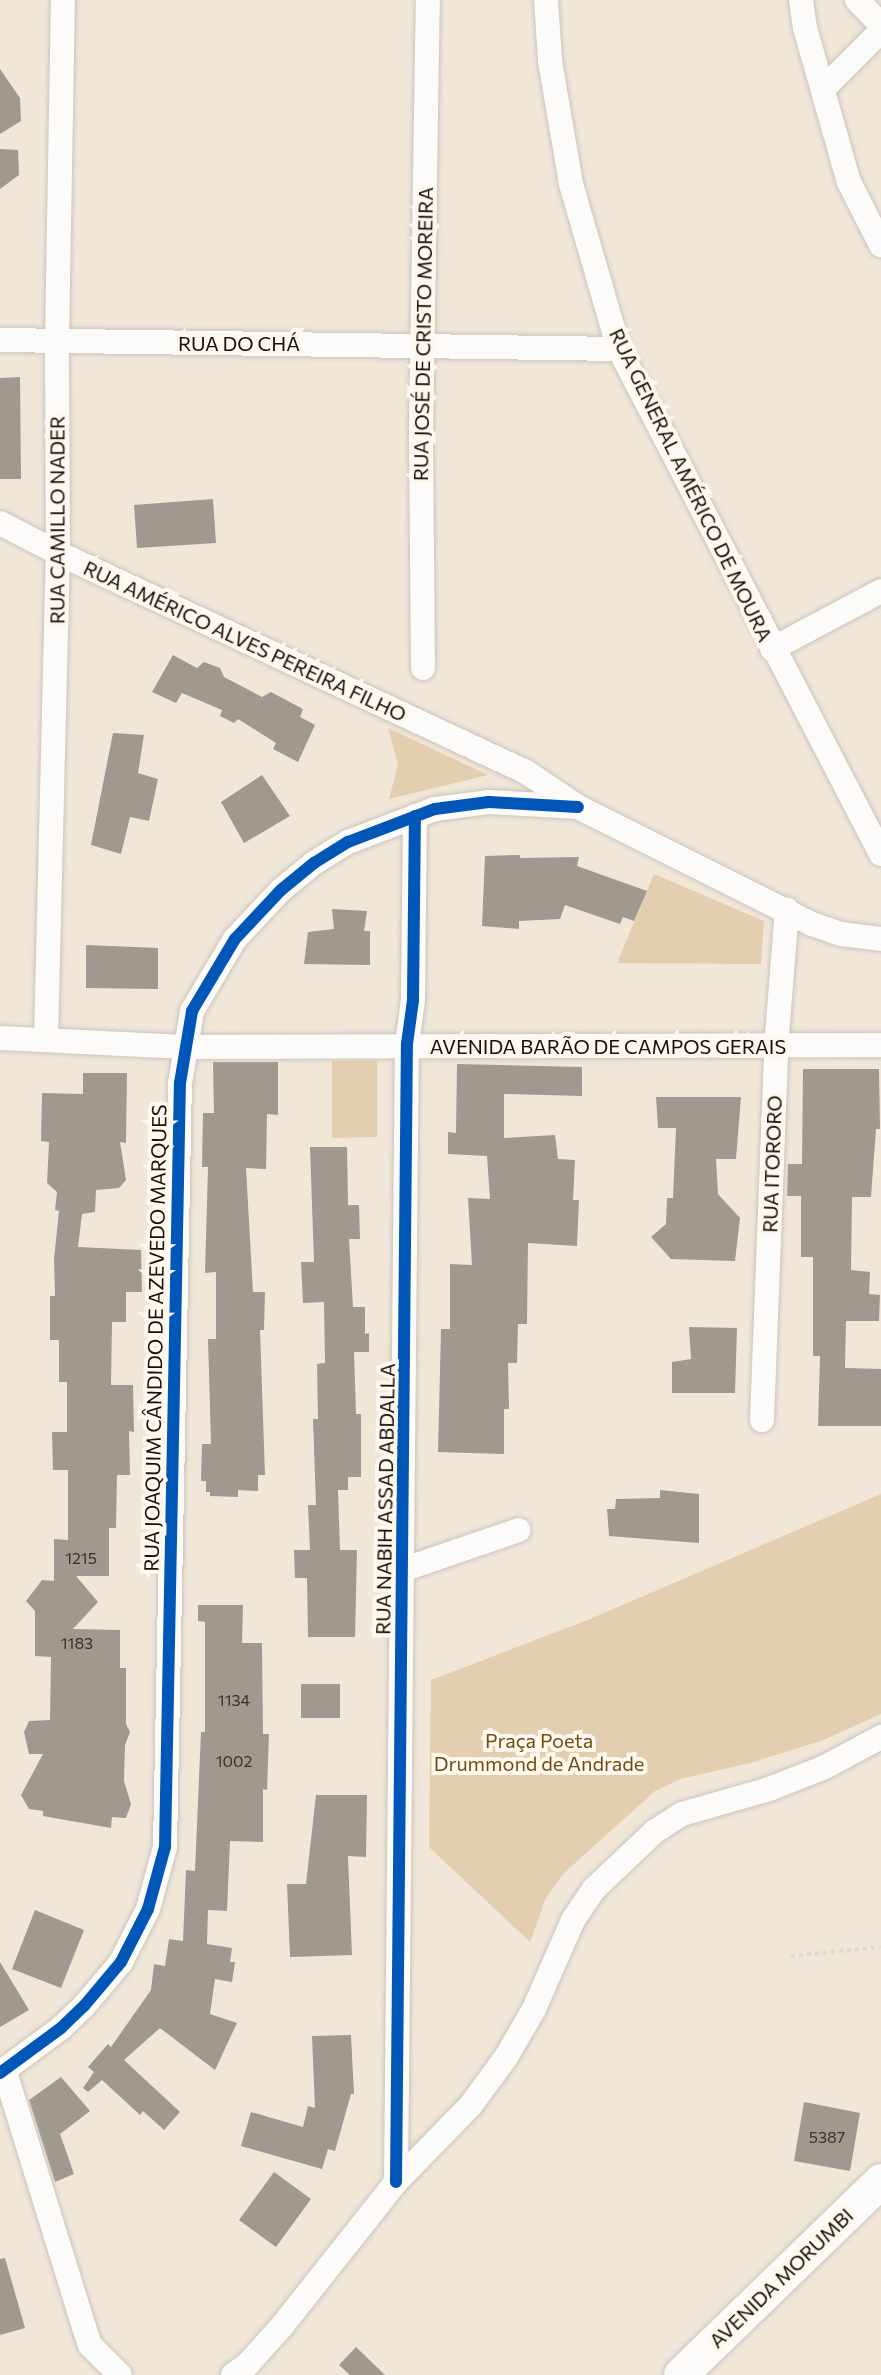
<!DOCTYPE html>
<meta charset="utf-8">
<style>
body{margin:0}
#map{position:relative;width:881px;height:2375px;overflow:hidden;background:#f0e7d9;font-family:Commissioner,sans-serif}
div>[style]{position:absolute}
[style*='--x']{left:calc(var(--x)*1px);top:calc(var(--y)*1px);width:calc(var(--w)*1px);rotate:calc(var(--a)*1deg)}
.green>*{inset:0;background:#e3ceaf}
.building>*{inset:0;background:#a0998f}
.path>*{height:4px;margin-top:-2px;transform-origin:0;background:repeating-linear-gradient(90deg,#dddad6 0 4px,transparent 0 8px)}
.roads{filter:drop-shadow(0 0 2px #ccc4b9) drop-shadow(0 0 2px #ccc4b9)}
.street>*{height:24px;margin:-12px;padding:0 12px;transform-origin:12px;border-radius:12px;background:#fdfbf9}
.secondary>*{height:34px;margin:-17px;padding:0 17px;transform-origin:17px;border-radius:17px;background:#fdfbf9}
.cycleway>*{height:12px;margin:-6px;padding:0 6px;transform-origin:6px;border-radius:6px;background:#0057b8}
span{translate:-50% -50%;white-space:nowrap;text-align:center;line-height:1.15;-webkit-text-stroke:8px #fef7ed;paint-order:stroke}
.number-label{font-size:16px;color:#38322a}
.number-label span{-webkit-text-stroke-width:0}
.street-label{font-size:20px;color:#161008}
.park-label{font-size:20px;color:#704d11}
</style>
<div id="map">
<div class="green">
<div style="clip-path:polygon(388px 728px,488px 775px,389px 799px,398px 765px)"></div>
<div style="clip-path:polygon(654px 874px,764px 921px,761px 964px,617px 963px)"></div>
<div style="clip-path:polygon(332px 1061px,377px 1061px,377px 1137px,332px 1138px)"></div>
<div style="clip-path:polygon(881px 1494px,881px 1714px,821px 1741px,750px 1763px,680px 1779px,655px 1791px,563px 1874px,546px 1898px,530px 1942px,429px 1847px,431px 1680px,590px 1619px)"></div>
</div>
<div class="building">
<div style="clip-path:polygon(0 69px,20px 98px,21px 121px,0 134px)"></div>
<div style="clip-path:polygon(0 149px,18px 150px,19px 175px,0 189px)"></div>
<div style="clip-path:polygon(20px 377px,21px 479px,0 479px,0 378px)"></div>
<div style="clip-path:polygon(213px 499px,216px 543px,137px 548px,134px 505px)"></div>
<div style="clip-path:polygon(173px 655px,197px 668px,204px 662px,220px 668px,224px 677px,262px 697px,271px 692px,303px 709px,300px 717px,315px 725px,298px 762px,273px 749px,276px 743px,238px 719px,234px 723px,220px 716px,222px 710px,182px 693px,176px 703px,152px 692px)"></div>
<div style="clip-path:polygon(113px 733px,144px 735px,138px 773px,158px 779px,149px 821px,130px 817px,121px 854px,91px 845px)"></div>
<div style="clip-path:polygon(262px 775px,290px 816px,244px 843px,221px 802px)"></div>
<div style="clip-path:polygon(520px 855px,520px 858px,579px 857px,577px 866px,647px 891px,634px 921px,623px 917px,620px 924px,565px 905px,560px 919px,519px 921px,519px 929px,482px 926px,485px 856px)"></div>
<div style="clip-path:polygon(332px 909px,367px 911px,364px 931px,370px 931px,370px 965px,304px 964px,308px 932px,334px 929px)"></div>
<div style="clip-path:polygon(86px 945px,158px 948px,158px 989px,86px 988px)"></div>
<div style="clip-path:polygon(213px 1062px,278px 1062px,278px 1115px,267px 1114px,266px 1169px,246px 1168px,253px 1292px,265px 1292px,264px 1330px,260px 1330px,265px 1475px,258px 1475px,258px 1491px,238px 1490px,238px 1497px,210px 1496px,210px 1492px,206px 1492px,206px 1481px,201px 1481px,202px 1444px,211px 1444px,208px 1339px,216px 1339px,216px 1272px,205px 1273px,208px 1167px,202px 1167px,203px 1113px,214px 1113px)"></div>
<div style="clip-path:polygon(457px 1064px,582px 1067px,582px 1096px,504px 1094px,504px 1138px,555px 1135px,558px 1159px,575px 1160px,573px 1200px,579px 1200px,577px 1246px,528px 1243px,527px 1324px,518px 1324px,517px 1363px,508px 1363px,509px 1409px,504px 1409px,504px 1454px,438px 1452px,441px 1329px,450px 1329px,450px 1264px,472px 1265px,468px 1198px,490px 1199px,487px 1156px,448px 1154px,448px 1132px,456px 1133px)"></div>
<div style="clip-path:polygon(803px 1069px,879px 1069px,880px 1129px,876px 1129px,871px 1197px,852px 1197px,851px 1270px,870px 1272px,869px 1294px,880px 1295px,879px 1321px,846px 1321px,845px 1368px,881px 1369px,881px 1426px,818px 1426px,820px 1356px,813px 1356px,813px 1257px,801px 1257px,801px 1196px,787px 1196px,788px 1164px,802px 1164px)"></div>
<div style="clip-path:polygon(83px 1073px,127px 1073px,126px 1143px,120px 1142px,126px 1180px,119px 1188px,96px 1190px,95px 1212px,82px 1214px,78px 1247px,141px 1250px,142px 1292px,126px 1292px,126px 1322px,112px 1322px,111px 1385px,133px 1385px,134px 1432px,129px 1431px,130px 1475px,117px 1475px,116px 1528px,109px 1528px,109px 1576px,76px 1576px,98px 1602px,73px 1629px,120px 1630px,120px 1668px,126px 1668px,126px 1724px,130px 1732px,125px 1745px,124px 1781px,131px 1804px,126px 1818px,112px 1817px,111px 1828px,43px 1816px,43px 1811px,29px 1809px,21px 1795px,43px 1754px,29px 1754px,24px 1732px,29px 1721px,50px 1720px,51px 1657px,35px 1656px,35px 1611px,26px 1601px,42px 1580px,54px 1581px,54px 1539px,68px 1540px,68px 1470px,53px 1470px,52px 1432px,67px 1432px,67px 1382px,59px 1382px,59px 1340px,50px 1340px,50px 1296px,55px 1296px,54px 1259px,59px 1211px,55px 1210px,57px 1192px,47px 1183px,49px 1142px,41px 1141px,42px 1093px,83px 1094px)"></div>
<div style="clip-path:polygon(656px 1097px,741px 1097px,736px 1159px,716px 1159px,718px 1194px,740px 1218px,735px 1261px,671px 1259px,651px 1237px,666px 1224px,667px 1198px,673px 1198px,676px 1128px,658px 1128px)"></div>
<div style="clip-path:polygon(310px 1147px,347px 1147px,348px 1205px,359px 1205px,360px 1239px,349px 1239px,353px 1307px,365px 1307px,365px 1334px,369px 1333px,369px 1352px,354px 1352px,356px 1414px,361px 1414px,361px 1477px,348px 1477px,348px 1490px,338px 1490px,340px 1550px,357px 1550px,355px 1637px,308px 1637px,307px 1578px,295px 1578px,294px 1550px,310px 1550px,308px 1505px,316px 1505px,313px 1419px,318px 1419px,317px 1364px,325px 1363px,324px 1302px,303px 1303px,301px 1262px,314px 1262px)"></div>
<div style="clip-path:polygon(689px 1327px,737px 1328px,735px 1393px,672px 1393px,672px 1362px,691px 1359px)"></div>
<div style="clip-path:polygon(660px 1490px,699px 1494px,699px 1543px,609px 1536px,607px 1509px,615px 1509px,616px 1499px,660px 1498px)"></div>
<div style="clip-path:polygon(198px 1605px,243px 1605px,242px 1643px,262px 1643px,263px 1734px,269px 1734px,267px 1790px,263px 1789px,263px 1842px,230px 1841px,227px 1911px,208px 1910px,207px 1944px,232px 1948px,230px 1962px,235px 1962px,232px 1982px,215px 1979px,210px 2014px,237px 2023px,215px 2070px,160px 2028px,124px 2060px,180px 2112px,164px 2130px,143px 2111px,140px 2115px,102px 2080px,88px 2092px,83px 2088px,94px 2072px,88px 2067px,108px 2044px,111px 2047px,151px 1990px,154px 1964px,165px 1966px,169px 1939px,183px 1941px,186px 1870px,195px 1871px,201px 1732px,205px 1732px,205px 1622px,198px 1621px)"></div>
<div style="clip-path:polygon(301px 1684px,340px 1684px,340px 1718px,301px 1718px)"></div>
<div style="clip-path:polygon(316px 1795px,367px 1795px,366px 1857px,348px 1856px,352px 1955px,290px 1957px,287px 1884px,306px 1884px)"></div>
<div style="clip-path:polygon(35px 1910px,84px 1930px,61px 1988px,12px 1969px)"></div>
<div style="clip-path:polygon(0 1962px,29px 2010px,0 2027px)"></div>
<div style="clip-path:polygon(351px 2035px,354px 2094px,351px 2094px,335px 2151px,328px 2149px,322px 2169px,241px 2146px,251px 2112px,303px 2127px,308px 2106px,315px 2108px,312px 2036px)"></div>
<div style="clip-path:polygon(61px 2077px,90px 2111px,60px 2134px,74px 2174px,55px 2182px,29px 2100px)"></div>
<div style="clip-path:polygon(804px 2102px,860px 2113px,850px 2171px,794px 2161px)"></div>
<div style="clip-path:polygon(274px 2172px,311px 2199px,276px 2247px,239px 2220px)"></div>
<div style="clip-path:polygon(5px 2258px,25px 2328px,0 2335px,0 2259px)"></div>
<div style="clip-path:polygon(356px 2347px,385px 2375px,350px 2375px,339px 2365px)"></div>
</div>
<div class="path">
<div style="--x:791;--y:1956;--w:90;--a:-5.7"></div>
</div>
<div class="roads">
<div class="street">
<div style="--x:546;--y:0;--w:61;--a:86.2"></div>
<div style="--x:550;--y:61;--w:125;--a:80.3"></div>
<div style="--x:571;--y:184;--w:172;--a:73.8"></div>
<div style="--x:619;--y:349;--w:569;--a:62.58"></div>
<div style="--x:801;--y:0;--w:28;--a:82"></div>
<div style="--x:805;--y:28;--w:160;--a:74.1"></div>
<div style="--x:849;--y:182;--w:71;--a:63.1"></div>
<div style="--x:857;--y:0;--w:35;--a:46"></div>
<div style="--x:823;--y:89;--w:82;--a:-45"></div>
<div style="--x:0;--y:340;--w:619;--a:0.83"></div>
<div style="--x:0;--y:523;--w:65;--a:27.3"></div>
<div style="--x:58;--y:553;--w:517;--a:25.08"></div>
<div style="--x:526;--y:772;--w:63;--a:33.9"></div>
<div style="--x:578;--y:807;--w:262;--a:26.6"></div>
<div style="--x:812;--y:924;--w:31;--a:19"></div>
<div style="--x:841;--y:934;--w:40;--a:7.1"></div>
<div style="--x:772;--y:649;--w:123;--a:-28"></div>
<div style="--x:423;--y:668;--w:235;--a:-90.5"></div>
<div style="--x:421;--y:433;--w:433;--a:-89.1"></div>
<div style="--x:0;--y:1038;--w:184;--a:2.8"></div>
<div style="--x:184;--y:1047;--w:697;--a:-0.16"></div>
<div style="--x:46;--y:1039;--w:486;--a:-88.6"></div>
<div style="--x:58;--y:553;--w:213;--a:-90.3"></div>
<div style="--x:57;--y:340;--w:340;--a:-89"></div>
<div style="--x:762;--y:1420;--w:372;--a:-87.8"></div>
<div style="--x:776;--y:1048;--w:139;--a:-85.5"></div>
<div style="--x:405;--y:1569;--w:120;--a:-18.9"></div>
<div style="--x:5;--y:2072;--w:267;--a:72.8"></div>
<div style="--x:84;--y:2327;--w:19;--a:72"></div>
<div style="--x:90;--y:2345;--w:42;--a:45"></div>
<div style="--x:0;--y:2073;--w:76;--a:-36.4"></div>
<div style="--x:61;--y:2028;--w:32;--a:-44"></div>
<div style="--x:84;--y:2006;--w:57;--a:-49.9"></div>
<div style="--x:121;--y:1962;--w:59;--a:-63"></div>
<div style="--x:148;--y:1909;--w:64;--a:-74.7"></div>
<div style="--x:165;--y:1847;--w:764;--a:-88.88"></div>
<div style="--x:180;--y:1083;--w:73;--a:-80.5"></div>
<div style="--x:192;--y:1011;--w:84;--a:-59.2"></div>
<div style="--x:235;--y:939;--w:67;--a:-46.8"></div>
<div style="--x:281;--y:890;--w:43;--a:-39.3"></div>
<div style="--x:314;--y:863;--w:40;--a:-32"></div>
<div style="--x:348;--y:842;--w:93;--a:-20.8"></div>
<div style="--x:435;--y:809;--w:54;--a:-7.4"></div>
<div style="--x:489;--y:802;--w:89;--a:3.2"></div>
<div style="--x:396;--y:2182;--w:1138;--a:-89.45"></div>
<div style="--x:407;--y:1044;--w:44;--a:-82.2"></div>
<div style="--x:413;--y:1000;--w:184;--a:-89.4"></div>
<div style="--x:233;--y:2375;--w:19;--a:-36"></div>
<div style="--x:248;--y:2364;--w:51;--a:-48.2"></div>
<div style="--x:282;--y:2326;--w:184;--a:-51.6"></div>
<div style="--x:396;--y:2182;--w:107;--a:-45.8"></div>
<div style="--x:471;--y:2105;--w:59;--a:-53.9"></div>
<div style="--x:506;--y:2057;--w:56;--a:-59.7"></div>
<div style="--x:534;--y:2009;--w:97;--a:-66.3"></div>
<div style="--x:573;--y:1920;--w:37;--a:-56"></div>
<div style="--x:594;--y:1889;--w:83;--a:-43.5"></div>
<div style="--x:654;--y:1832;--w:33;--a:-33"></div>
<div style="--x:682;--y:1814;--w:91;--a:-16"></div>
<div style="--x:769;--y:1789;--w:60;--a:-21.4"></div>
<div style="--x:825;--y:1767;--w:64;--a:-28.2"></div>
</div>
<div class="secondary">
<div style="--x:681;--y:2375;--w:279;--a:-44.1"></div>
</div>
</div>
<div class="cycleway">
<div style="--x:0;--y:2073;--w:76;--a:-36.4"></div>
<div style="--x:61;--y:2028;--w:32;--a:-44"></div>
<div style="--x:84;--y:2006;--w:57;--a:-49.9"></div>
<div style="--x:121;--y:1962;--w:59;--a:-63"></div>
<div style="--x:148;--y:1909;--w:64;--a:-74.7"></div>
<div style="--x:165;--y:1847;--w:764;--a:-88.88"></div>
<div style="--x:180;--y:1083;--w:73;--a:-80.5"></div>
<div style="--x:192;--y:1011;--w:84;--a:-59.2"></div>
<div style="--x:235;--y:939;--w:67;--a:-46.8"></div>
<div style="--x:281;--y:890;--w:43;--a:-39.3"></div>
<div style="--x:314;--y:863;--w:40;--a:-32"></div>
<div style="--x:348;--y:842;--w:93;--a:-20.8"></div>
<div style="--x:435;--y:809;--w:54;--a:-7.4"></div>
<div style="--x:489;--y:802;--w:89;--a:3.2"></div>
<div style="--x:396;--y:2182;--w:1138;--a:-89.45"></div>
<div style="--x:407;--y:1044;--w:44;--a:-82.2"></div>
<div style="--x:413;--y:1000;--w:184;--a:-89.4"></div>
</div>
<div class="number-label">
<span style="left:81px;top:1558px">1215</span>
<span style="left:77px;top:1643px">1183</span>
<span style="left:234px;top:1700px">1134</span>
<span style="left:234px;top:1761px">1002</span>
<span style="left:827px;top:2137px">5387</span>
</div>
<div class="street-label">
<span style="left:423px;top:334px;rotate:-89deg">RUA JOSÉ DE CRISTO MOREIRA</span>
<span style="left:239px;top:343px">RUA DO CHÁ</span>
<span style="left:691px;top:485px;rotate:64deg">RUA GENERAL AMÉRICO DE MOURA</span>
<span style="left:57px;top:520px;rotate:-90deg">RUA CAMILLO NADER</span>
<span style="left:245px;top:641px;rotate:25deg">RUA AMÉRICO ALVES PEREIRA FILHO</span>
<span style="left:608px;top:1046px">AVENIDA BARÃO DE CAMPOS GERAIS</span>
<span style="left:772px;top:1164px;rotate:-88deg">RUA ITORORO</span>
<span style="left:155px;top:1338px;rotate:-89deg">RUA JOAQUIM CÂNDIDO DE AZEVEDO MARQUES</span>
<span style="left:385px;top:1499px;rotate:-89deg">RUA NABIH ASSAD ABDALLA</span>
<span style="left:781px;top:2278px;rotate:-44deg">AVENIDA MORUMBI</span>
</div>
<div class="park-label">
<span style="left:539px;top:1752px">Praça Poeta<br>Drummond de Andrade</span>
</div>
</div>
